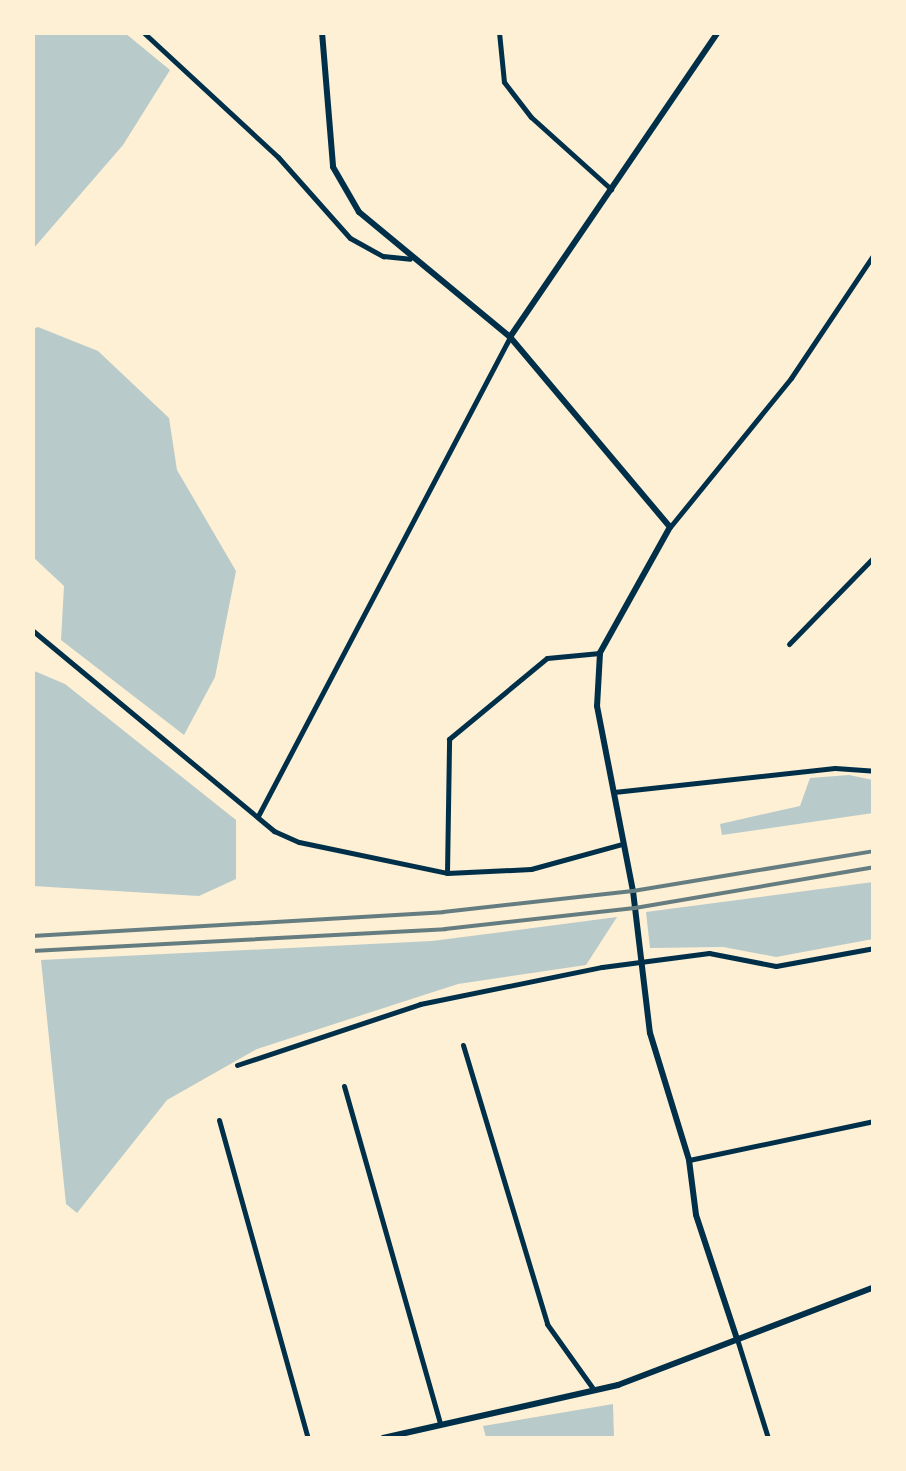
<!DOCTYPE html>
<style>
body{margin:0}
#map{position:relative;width:906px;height:1471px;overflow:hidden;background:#fdf0d5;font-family:"Fira Sans",sans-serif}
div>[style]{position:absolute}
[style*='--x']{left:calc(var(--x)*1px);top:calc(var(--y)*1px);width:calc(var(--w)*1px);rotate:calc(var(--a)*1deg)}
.green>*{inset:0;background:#b9caca}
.minor>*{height:5px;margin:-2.5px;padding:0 2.5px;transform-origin:2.5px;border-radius:2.5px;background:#003049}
.tertiary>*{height:6px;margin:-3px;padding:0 3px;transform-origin:3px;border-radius:3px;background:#003049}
.rail>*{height:4px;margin:-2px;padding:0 2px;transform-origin:2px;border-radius:2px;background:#657d81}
span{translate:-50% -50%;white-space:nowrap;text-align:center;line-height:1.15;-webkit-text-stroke:9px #fdf0d5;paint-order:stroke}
.frame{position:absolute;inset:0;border:35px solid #fdf0d5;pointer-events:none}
</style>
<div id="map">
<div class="green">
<div style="clip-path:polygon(33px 32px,125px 33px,170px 70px,123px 145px,33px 249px)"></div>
<div style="clip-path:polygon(38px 327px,98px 351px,169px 418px,177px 470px,236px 571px,215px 677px,184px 735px,61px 640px,64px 586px,33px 557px,32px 329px)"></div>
<div style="clip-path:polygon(32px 670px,65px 684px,236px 820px,236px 879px,199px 896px,33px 886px)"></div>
<div style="clip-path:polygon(849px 775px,873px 780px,873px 813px,722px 835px,720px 824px,800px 806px,810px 778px)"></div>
<div style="clip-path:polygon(873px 882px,873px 939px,776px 957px,723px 947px,650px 948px,646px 912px)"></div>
<div style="clip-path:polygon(617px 917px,586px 965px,458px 984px,257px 1049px,167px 1100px,77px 1213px,66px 1204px,41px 960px,432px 941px)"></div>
<div style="clip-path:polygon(613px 1404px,614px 1438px,486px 1438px,483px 1426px)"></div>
</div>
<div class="minor">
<div style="--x:143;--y:32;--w:184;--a:42.8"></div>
<div style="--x:278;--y:157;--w:108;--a:48.4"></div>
<div style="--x:350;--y:238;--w:38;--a:29"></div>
<div style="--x:383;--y:256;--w:27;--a:6"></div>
<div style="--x:499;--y:32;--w:50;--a:84.3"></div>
<div style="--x:504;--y:82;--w:44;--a:52.4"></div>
<div style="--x:531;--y:117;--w:108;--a:42"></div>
<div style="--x:670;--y:527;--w:192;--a:-50.9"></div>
<div style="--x:791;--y:378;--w:149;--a:-56.2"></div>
<div style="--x:32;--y:630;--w:315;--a:39.7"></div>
<div style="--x:274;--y:831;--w:27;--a:24"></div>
<div style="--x:299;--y:842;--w:151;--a:11.8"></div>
<div style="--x:447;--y:873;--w:84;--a:-2.7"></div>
<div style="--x:531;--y:869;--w:94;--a:-15.4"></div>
<div style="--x:789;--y:644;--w:122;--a:-45.7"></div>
<div style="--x:614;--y:792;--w:222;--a:-6.2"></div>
<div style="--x:835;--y:768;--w:39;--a:4"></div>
<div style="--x:258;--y:816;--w:541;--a:-62.25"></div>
<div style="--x:447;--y:873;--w:134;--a:-89.1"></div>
<div style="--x:449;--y:739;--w:127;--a:-39.6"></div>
<div style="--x:547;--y:658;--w:53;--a:-5.4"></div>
<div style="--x:463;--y:1045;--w:291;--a:73.2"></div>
<div style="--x:547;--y:1324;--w:81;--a:54.5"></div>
<div style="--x:237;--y:1065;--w:193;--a:-18.4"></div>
<div style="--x:420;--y:1004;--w:186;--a:-11.5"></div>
<div style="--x:602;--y:967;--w:108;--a:-7.5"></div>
<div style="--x:709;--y:953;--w:68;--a:11"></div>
<div style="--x:776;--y:966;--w:100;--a:-10.4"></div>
<div style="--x:344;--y:1086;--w:350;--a:74.1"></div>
<div style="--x:219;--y:1120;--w:330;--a:74.4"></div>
<div style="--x:689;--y:1160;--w:189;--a:-11.9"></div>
<div style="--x:737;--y:1339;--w:104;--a:72.6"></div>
</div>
<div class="tertiary">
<div style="--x:322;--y:32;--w:135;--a:85.3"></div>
<div style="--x:333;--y:167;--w:52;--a:60"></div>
<div style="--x:359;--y:212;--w:196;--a:39.6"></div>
<div style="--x:510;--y:337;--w:248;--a:49.9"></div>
<div style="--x:670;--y:527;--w:144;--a:119.1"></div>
<div style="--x:600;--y:653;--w:53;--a:93.2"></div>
<div style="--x:597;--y:706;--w:188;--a:79"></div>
<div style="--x:633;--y:891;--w:143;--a:83.2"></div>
<div style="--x:650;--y:1033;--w:133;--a:72.9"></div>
<div style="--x:689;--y:1160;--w:55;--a:82.7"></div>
<div style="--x:696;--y:1215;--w:131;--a:71.7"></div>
<div style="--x:510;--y:337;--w:369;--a:-55.7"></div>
<div style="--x:383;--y:1438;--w:241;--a:-12.7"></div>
<div style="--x:618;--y:1385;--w:274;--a:-20.9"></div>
</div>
<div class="rail">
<div style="--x:32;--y:936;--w:412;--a:-3.3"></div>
<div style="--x:443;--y:912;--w:191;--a:-6.3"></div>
<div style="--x:633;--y:891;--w:244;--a:-9.4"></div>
<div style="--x:32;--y:951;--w:414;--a:-3"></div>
<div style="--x:445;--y:929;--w:191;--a:-6.3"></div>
<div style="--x:635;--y:908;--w:242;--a:-9.7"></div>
</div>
<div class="frame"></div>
</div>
